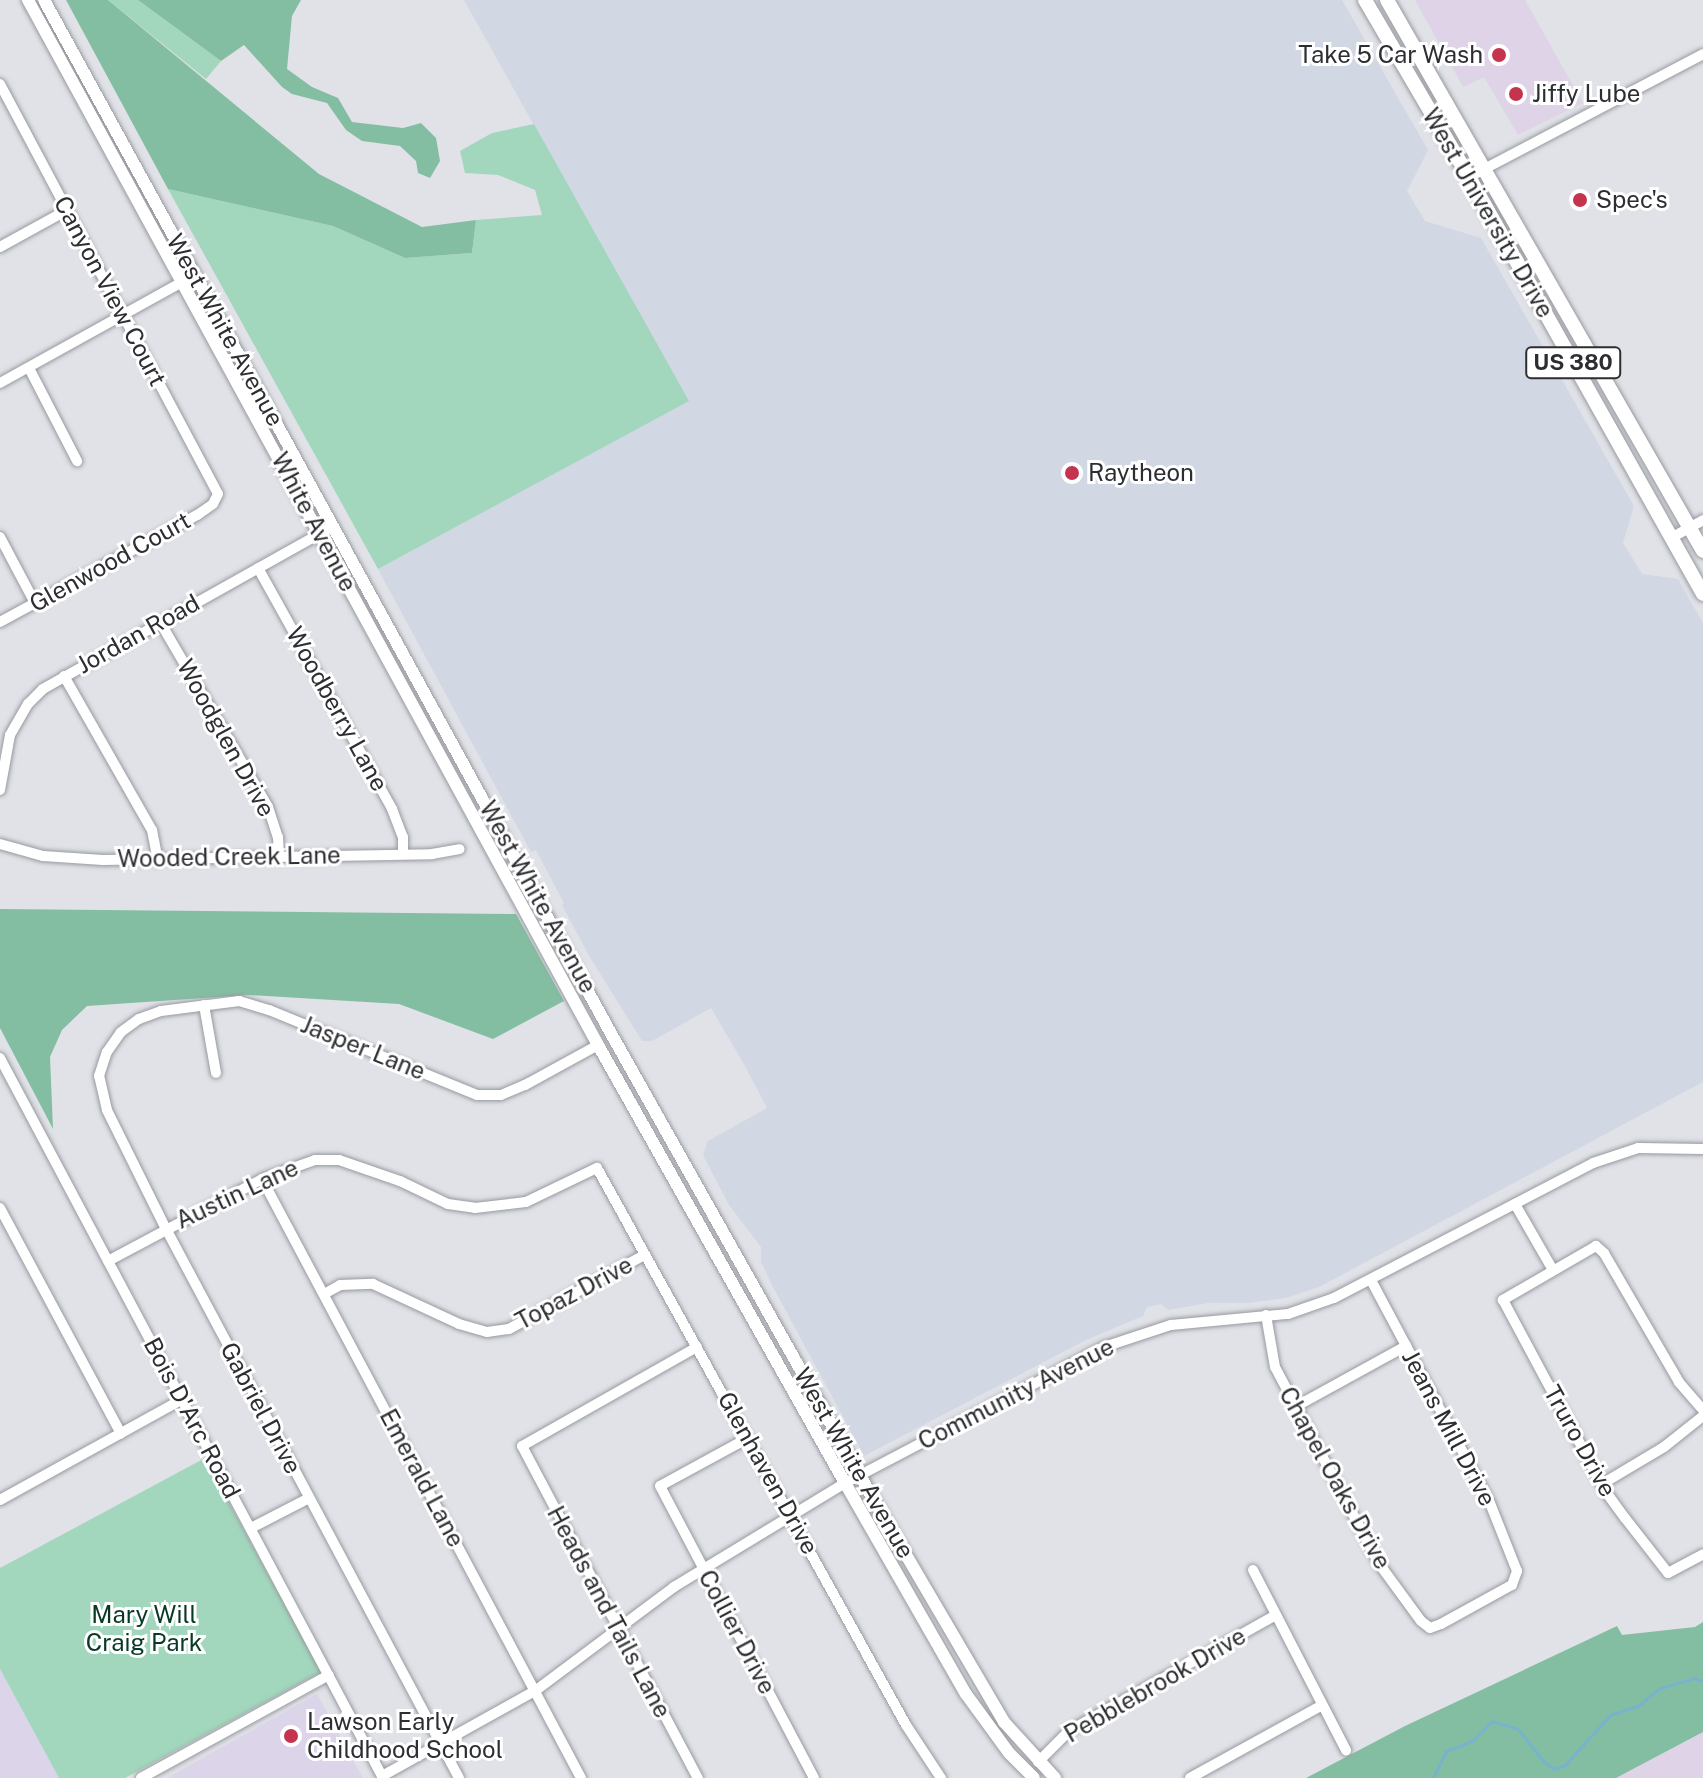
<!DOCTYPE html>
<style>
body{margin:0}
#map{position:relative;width:1703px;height:1778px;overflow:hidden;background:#e0e2e8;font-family:"Public Sans",sans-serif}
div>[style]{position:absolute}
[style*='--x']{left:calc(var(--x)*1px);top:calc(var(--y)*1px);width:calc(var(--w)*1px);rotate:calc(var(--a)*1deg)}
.commercial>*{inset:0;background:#dfd3e7}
.built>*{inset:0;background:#d2d7e4}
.education>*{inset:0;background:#dcd4e9}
.green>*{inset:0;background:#a2d7bd}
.forest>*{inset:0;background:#84bea2}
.stream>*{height:3px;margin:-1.5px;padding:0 1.5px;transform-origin:1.5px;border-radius:1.5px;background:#77b3cc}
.roads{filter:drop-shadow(0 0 2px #979a9f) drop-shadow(0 0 2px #979a9f)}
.minor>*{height:10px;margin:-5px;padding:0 5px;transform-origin:5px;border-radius:5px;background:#fff}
.major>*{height:12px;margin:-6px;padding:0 6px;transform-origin:6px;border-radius:6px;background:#fff}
.highway>*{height:14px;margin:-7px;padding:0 7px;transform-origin:7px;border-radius:7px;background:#fff}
.dots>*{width:22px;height:22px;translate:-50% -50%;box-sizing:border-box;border:4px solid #fff;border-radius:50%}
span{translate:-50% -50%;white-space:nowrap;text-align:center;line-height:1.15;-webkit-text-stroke:6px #fff;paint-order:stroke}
.shield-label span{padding:2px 6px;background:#fff;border:2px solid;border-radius:6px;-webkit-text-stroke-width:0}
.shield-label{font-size:22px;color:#2d2e31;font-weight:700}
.poi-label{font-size:24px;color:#2d2e31}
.right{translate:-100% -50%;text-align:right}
.left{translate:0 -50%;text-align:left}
.street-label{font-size:24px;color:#2d2e31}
.park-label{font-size:24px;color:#083927}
</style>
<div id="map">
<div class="commercial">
<div style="clip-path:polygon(1415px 0,1525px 0,1583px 103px,1518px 135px,1484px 77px,1463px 87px)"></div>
<div style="clip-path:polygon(1703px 1732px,1703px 1778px,1616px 1778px)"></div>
</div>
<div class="built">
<div style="clip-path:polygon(464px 0,1342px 0,1428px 150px,1407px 191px,1425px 221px,1481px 238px,1634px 506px,1623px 543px,1642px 574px,1678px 579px,1703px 623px,1703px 1082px,1319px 1287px,1286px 1298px,1248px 1303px,1208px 1303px,1168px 1310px,1161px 1304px,1147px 1307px,1143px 1316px,1086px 1340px,864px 1456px,773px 1287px,761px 1262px,761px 1247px,729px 1205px,703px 1155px,708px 1141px,767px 1108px,745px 1066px,711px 1008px,652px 1041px,642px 1041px,588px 954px,562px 905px,564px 903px,536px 850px,531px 852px,378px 569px,688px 401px)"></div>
</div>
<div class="education">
<div style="clip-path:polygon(0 1669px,59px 1778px,0 1778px)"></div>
<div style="clip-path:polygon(317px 1694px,363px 1778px,167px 1778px)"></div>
</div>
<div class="green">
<div style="clip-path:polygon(108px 0,138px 0,221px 61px,206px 79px)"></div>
<div style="clip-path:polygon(534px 124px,689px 401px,378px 569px,168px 189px,333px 226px,405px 258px,472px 253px,476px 220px,542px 215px,535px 190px,498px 175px,465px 173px,460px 151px,492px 133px)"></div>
<div style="clip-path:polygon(205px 1458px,321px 1672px,125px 1778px,59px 1778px,0 1669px,0 1568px)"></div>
</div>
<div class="forest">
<div style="clip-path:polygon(66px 0,108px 0,319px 174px,422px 227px,476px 220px,472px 253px,405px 258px,333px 226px,168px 189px)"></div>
<div style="clip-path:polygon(138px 0,301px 0,292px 16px,287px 69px,312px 87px,338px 98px,352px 122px,403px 128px,421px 123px,436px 138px,440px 161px,430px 178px,418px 173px,416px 161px,400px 146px,362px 141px,346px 130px,327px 103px,292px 94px,282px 87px,244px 45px,221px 61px)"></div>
<div style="clip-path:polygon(0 909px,516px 914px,564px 1001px,493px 1039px,399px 1004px,248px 995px,87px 1006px,62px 1030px,50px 1057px,53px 1129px,0 1028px)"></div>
<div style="clip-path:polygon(1703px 1622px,1703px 1732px,1616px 1778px,1306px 1778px,1405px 1726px,1617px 1626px,1622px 1635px,1695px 1627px)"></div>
</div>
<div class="stream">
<div style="--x:1433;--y:1778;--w:30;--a:-64"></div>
<div style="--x:1446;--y:1751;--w:28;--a:-21"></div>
<div style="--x:1472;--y:1741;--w:28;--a:-45"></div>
<div style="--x:1492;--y:1721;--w:27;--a:17"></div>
<div style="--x:1518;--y:1729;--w:42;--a:51.8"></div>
<div style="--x:1544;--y:1762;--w:12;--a:35"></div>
<div style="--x:1554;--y:1769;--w:12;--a:-20"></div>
<div style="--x:1565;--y:1765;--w:67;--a:-48"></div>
<div style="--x:1610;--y:1715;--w:29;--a:-18"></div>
<div style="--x:1638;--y:1706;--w:26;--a:-40"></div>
<div style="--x:1658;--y:1689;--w:38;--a:-17"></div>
<div style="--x:1694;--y:1678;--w:9;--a:18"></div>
</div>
<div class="roads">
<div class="minor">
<div style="--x:0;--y:84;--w:464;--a:62"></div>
<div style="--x:218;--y:494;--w:11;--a:117"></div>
<div style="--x:213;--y:504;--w:19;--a:145"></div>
<div style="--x:197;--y:515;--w:224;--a:151.5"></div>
<div style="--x:1469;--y:177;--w:264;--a:-27.7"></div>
<div style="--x:0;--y:247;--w:77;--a:-28.9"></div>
<div style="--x:29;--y:368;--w:105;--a:62.7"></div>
<div style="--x:0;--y:383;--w:223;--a:-29"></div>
<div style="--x:0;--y:537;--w:75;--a:62.1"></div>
<div style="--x:1671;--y:538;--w:37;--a:-29"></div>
<div style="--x:258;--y:568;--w:276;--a:60.9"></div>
<div style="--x:392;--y:809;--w:30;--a:69"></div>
<div style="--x:403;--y:837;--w:17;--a:90"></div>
<div style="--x:160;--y:622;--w:214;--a:59.7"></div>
<div style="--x:268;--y:807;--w:32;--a:72"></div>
<div style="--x:278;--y:837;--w:21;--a:87"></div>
<div style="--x:64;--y:676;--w:177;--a:60.3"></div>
<div style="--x:152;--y:830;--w:31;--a:79"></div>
<div style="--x:0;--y:790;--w:56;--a:-79.7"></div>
<div style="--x:10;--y:735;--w:36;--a:-60"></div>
<div style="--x:28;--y:704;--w:21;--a:-45"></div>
<div style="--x:43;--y:689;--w:333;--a:-29.3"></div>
<div style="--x:0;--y:844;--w:45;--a:15.6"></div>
<div style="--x:43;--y:856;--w:60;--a:3.8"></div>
<div style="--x:103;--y:860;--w:329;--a:-1"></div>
<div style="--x:432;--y:854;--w:28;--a:-10"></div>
<div style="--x:204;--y:1005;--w:69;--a:80"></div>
<div style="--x:0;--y:1058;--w:816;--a:61.99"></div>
<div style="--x:262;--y:1179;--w:679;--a:61.96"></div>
<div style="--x:1515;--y:1204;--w:76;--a:60.1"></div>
<div style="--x:0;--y:1208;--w:256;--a:61.8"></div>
<div style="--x:108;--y:1261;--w:174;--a:-28"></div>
<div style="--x:262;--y:1179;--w:56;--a:-19.7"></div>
<div style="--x:315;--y:1160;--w:24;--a:0"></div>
<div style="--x:339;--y:1160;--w:65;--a:19"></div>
<div style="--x:400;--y:1181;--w:53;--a:25.6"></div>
<div style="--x:448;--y:1204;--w:27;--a:8"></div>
<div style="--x:475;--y:1208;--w:51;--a:-6.7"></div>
<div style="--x:526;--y:1202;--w:79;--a:-25.6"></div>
<div style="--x:597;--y:1168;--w:637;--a:60.98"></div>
<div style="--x:906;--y:1725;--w:64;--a:56.6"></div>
<div style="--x:324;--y:1294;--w:18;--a:-29"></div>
<div style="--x:340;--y:1285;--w:33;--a:-2"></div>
<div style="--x:373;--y:1284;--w:95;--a:24.9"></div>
<div style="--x:459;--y:1324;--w:29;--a:16"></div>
<div style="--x:487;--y:1332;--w:22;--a:-8"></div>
<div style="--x:509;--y:1329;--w:154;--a:-28.7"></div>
<div style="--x:1266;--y:1315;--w:53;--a:80.2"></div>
<div style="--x:1275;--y:1367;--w:224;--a:62.1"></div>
<div style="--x:1380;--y:1565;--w:69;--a:53.8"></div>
<div style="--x:1421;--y:1621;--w:11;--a:38"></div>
<div style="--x:1430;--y:1628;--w:12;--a:-20"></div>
<div style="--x:1441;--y:1624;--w:81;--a:-28.8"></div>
<div style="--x:1512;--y:1585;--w:15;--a:-70"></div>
<div style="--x:1517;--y:1571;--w:73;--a:-111.7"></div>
<div style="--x:1490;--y:1503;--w:253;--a:-118.1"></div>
<div style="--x:697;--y:1347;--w:201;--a:150.5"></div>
<div style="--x:522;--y:1446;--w:376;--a:62.1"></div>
<div style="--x:1295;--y:1407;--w:127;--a:-28.8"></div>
<div style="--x:1703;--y:1410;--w:37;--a:-131"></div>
<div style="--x:1679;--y:1382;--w:149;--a:-120.2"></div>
<div style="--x:1604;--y:1253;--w:11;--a:-139"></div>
<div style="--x:1596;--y:1246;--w:108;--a:149.9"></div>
<div style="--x:1503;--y:1300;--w:218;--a:61.8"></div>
<div style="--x:1606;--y:1492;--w:32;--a:54"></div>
<div style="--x:1625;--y:1518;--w:70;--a:52"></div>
<div style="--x:1668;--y:1573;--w:40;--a:-28"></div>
<div style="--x:748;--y:1438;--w:100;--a:151.4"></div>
<div style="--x:660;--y:1486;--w:330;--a:62.2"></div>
<div style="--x:1602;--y:1484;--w:72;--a:-30.8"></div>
<div style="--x:1664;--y:1447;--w:50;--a:-38.5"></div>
<div style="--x:0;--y:1500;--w:209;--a:-28.9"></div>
<div style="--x:251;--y:1528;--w:65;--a:-27.3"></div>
<div style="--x:1253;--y:1570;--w:203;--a:62.7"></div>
<div style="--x:1038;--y:1762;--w:44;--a:-45"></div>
<div style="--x:1069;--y:1731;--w:237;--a:-29.3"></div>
<div style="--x:382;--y:1776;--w:175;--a:-29.1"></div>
<div style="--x:535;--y:1691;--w:174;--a:-36.8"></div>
<div style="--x:674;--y:1587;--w:200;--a:-31.3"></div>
<div style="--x:845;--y:1483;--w:293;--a:-27.7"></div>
<div style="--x:1104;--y:1347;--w:71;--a:-18.2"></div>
<div style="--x:1171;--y:1325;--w:118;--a:-5.4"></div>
<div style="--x:1288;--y:1314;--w:49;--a:-19.2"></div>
<div style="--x:1334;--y:1298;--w:292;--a:-27.5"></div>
<div style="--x:1593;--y:1163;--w:47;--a:-18.4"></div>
<div style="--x:1638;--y:1148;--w:65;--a:0.9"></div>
<div style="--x:141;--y:1778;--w:214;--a:-28.7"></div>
<div style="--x:459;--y:1778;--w:625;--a:-118.08"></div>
<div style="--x:165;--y:1227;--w:131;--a:-116.4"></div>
<div style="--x:107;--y:1110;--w:35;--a:-103"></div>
<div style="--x:99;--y:1076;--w:25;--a:-72"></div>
<div style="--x:107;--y:1052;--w:24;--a:-55"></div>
<div style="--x:121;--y:1032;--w:22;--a:-36"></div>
<div style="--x:139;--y:1019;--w:23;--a:-20"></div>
<div style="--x:161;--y:1011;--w:79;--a:-7.3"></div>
<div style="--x:239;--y:1001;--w:31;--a:17"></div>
<div style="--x:269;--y:1010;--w:225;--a:22.2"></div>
<div style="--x:477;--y:1095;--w:24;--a:0"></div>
<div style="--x:501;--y:1095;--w:26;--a:-23"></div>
<div style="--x:525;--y:1085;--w:83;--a:-28.7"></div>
<div style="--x:1190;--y:1778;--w:151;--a:-28.9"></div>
</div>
<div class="major">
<div style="--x:28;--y:0;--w:1190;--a:61.39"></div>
<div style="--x:598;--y:1045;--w:503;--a:60.58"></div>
<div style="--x:845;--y:1483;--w:243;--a:60.2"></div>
<div style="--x:966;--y:1694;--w:73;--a:53.9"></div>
<div style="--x:1009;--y:1753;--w:35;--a:45"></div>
<div style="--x:44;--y:0;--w:1183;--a:61.25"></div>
<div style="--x:613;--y:1037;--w:534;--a:60.6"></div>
<div style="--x:875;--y:1502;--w:255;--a:59.6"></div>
<div style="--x:1004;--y:1722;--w:76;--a:47.7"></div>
</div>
<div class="highway">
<div style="--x:1365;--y:0;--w:205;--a:59.6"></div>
<div style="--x:1469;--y:177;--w:478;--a:60.7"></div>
<div style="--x:1387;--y:0;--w:635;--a:60.17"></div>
</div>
</div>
<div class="dots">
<div style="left:1499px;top:55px;background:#c5344f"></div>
<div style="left:1516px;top:94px;background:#c5344f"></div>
<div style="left:1580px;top:200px;background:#c5344f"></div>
<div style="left:1072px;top:473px;background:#c5344f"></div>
<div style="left:291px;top:1736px;background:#c5344f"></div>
</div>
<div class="shield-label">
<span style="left:1573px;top:363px">US 380</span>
</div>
<div class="poi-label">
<span class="right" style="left:1483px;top:55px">Take 5 Car Wash</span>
<span class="left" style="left:1532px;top:94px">Jiffy Lube</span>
<span class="left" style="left:1596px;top:200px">Spec's</span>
<span class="left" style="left:1088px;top:473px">Raytheon</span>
<span class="left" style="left:307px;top:1736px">Lawson Early<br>Childhood School</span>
</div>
<div class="street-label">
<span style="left:1488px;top:213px;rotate:60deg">West University Drive</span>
<span style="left:110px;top:291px;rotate:62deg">Canyon View Court</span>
<span style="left:225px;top:330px;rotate:61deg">West White Avenue</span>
<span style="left:314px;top:522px;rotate:62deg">White Avenue</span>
<span style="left:110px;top:562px;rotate:-29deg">Glenwood Court</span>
<span style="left:138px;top:634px;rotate:-29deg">Jordan Road</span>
<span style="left:337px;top:709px;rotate:61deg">Woodberry Lane</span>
<span style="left:226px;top:738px;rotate:61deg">Woodglen Drive</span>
<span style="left:229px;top:857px;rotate:-1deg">Wooded Creek Lane</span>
<span style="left:538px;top:897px;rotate:61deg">West White Avenue</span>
<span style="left:363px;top:1048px;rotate:22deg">Jasper Lane</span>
<span style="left:237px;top:1194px;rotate:-25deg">Austin Lane</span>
<span style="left:574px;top:1293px;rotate:-28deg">Topaz Drive</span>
<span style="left:1016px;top:1394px;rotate:-27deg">Community Avenue</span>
<span style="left:261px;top:1408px;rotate:62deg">Gabriel Drive</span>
<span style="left:192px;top:1418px;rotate:62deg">Bois D'Arc Road</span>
<span style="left:1449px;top:1428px;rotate:62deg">Jeans Mill Drive</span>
<span style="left:1580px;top:1441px;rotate:61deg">Truro Drive</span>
<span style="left:854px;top:1463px;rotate:60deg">West White Avenue</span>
<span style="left:768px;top:1473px;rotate:61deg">Glenhaven Drive</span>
<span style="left:422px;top:1478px;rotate:62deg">Emerald Lane</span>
<span style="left:1335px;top:1478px;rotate:61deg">Chapel Oaks Drive</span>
<span style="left:609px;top:1612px;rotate:62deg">Heads and Tails Lane</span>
<span style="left:737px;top:1632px;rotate:62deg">Collier Drive</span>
<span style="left:1155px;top:1685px;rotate:-30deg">Pebblebrook Drive</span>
</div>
<div class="park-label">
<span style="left:144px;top:1629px">Mary Will<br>Craig Park</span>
</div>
</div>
